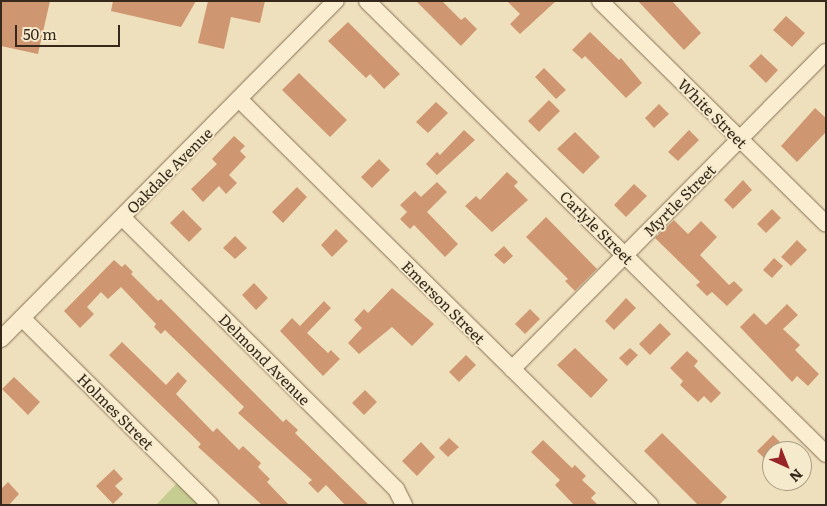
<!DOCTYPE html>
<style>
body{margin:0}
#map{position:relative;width:827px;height:506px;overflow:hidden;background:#efe0bd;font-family:Literata,serif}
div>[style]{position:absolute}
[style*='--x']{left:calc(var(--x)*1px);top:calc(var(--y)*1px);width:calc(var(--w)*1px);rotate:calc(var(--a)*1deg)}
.green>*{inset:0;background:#c6cd91}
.building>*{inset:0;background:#cf9771}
.roads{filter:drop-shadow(0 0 1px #877056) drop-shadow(0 0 1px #877056)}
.minor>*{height:16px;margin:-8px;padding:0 8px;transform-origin:8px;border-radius:8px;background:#faedd0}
span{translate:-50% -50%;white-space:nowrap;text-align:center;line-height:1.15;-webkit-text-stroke:4px #f6eacd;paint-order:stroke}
.street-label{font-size:15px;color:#36281b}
.frame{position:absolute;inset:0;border:2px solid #36281b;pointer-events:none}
.north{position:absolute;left:762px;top:441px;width:50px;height:50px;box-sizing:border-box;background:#f6eacd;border:1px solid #a99c86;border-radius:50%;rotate:136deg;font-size:14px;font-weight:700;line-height:20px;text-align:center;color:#36281b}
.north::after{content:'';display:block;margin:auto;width:18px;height:22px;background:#982426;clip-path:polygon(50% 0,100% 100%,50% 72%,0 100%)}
.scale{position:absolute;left:15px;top:25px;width:105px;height:22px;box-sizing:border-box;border:2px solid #36281b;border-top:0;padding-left:6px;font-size:15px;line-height:18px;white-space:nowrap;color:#36281b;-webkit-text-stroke:4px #f6eacd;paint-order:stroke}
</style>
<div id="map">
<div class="green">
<div style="clip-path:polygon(177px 483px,199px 505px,156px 505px)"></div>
</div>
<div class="building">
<div style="clip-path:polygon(1px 1px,50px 1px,38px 54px,1px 46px)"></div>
<div style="clip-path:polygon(113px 1px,196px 1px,181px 27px,111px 11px)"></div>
<div style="clip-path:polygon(208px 1px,265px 1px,260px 23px,231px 17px,224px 49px,198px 43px)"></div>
<div style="clip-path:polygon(416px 1px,442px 1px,461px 20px,465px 17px,477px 29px,461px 46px)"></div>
<div style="clip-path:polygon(507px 1px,556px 1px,520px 34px,510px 24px,520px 14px)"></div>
<div style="clip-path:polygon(638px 1px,672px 1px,701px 33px,684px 50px)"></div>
<div style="clip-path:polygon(786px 16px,805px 33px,792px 47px,773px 30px)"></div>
<div style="clip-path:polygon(348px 22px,400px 74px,384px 89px,370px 74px,366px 78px,328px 41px)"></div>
<div style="clip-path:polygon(590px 32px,619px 60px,621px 58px,642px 83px,626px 98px,585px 56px,582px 59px,572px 50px)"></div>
<div style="clip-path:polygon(761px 54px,778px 70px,766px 83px,749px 66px)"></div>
<div style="clip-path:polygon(544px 68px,566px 90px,556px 99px,535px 77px)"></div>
<div style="clip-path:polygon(299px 73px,347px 120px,330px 137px,282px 90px)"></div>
<div style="clip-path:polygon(549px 100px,560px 111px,539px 132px,528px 121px)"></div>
<div style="clip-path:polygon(436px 102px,448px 113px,428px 133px,416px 122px)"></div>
<div style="clip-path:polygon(659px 104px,669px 114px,654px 128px,645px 118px)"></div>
<div style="clip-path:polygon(815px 108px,826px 118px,826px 132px,797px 162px,781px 146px)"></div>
<div style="clip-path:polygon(464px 130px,475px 140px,437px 175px,426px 164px,437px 152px,440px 155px)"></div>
<div style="clip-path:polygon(689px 130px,699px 140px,678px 161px,668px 152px)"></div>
<div style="clip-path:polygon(575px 132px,600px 157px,583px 174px,557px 149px)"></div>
<div style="clip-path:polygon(234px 136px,245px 146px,240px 151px,246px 157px,229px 175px,237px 183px,226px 194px,219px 186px,203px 202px,191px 189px,217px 164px,212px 159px)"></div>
<div style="clip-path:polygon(379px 159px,390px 170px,372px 188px,361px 177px)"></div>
<div style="clip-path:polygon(507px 172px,518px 182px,514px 186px,528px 200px,492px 232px,465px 206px,476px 196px,480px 200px)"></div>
<div style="clip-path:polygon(743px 180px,752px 190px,733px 209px,724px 200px)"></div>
<div style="clip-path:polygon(437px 182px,447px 192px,427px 212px,458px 244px,445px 257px,414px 225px,410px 229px,400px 219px,407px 212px,400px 205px,415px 191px,421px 197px)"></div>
<div style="clip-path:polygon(634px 184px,647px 196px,626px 217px,614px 205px)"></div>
<div style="clip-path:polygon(297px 187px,307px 197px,283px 223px,272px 212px)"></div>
<div style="clip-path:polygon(772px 209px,781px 218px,766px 233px,757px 224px)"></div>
<div style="clip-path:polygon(183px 210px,202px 229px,189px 242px,170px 223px)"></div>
<div style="clip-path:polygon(546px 217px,597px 269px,575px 291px,565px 281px,568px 279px,526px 237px)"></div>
<div style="clip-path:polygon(674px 220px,688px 234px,701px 221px,717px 237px,700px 255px,729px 285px,734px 281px,743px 290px,727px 306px,712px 292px,707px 296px,696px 285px,700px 282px,655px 238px)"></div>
<div style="clip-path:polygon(336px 229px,348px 241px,332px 257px,321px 245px)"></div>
<div style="clip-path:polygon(235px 236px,247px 248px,235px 259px,223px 248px)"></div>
<div style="clip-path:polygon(797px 240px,807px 250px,791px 266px,781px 257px)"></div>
<div style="clip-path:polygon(504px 246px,513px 256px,504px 264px,494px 255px)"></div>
<div style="clip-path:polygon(774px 258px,783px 266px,772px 278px,763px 270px)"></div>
<div style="clip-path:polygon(114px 260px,122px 267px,125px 264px,133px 272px,131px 274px,158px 301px,161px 299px,283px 422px,286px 419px,298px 430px,295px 433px,369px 505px,345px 505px,326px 485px,318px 493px,308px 483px,312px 480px,238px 413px,244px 407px,240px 403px,165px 330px,161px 334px,154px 327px,156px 324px,121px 287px,108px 299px,101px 292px,87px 307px,94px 314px,80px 328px,64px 311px)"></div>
<div style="clip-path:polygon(254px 283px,268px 298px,256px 310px,242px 295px)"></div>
<div style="clip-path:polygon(392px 288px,434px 324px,412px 346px,392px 327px,359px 354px,348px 343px,362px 328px,354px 320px,364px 309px,368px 313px)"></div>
<div style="clip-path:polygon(626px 298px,636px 308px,614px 330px,605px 321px)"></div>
<div style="clip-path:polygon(324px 301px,331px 308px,307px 333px,328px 353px,331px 350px,340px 359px,323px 376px,280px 331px,292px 318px,300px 326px)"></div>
<div style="clip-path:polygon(787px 304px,798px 315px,783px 329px,800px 345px,795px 350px,819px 374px,808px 386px,797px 376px,792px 382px,740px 327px,754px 313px,766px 325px)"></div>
<div style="clip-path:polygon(530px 309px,540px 319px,525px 334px,515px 324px)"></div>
<div style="clip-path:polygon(660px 323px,671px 334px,650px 355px,639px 344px)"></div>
<div style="clip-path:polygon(122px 342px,166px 385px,178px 372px,187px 381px,176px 394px,213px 432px,217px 428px,239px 450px,243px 446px,261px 463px,258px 467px,270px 479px,267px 482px,289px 505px,262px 505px,208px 456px,198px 447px,201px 444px,109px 355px)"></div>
<div style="clip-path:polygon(575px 348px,608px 380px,591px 398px,557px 365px)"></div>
<div style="clip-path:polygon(630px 348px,638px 355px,627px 366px,619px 358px)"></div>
<div style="clip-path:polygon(687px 351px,698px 361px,694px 366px,721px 393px,711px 403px,704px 396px,698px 402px,680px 385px,683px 381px,670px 368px)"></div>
<div style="clip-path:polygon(466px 355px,476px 365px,459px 382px,449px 372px)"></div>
<div style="clip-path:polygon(14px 377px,40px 402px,28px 415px,2px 389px)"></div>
<div style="clip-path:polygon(365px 390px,377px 402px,364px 415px,352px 403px)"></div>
<div style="clip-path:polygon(662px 433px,727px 497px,719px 505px,698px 505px,644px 451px)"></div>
<div style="clip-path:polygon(773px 435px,789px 451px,772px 451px,772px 466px,757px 451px)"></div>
<div style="clip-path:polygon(449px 438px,459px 447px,448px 457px,439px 448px)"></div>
<div style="clip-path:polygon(543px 440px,572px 468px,575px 465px,586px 476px,582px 480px,596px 493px,591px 498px,598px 505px,574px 505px,555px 485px,560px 480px,531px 452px)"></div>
<div style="clip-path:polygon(421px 442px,435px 457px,417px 476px,402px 461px)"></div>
<div style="clip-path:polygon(114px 469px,123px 479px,115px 486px,123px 494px,113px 504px,96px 486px)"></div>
<div style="clip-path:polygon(8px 482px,19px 494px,9px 505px,1px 505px,1px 489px)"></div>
</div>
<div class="roads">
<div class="minor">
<div style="--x:367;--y:1;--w:645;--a:44.62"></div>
<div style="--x:600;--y:1;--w:317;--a:44.6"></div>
<div style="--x:239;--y:99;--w:578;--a:44.65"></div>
<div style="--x:122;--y:217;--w:386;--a:44.8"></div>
<div style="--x:396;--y:489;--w:18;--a:63"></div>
<div style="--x:22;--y:318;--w:265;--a:44.8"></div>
<div style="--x:1;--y:339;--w:476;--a:-45.3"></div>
<div style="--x:512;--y:369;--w:446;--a:-45.3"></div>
</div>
</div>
<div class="street-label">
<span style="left:713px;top:113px;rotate:45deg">White Street</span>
<span style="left:169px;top:170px;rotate:-45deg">Oakdale Avenue</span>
<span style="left:679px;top:200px;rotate:-45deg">Myrtle Street</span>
<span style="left:597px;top:227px;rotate:45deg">Carlyle Street</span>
<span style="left:444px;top:302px;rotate:45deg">Emerson Street</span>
<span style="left:265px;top:359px;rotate:45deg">Delmond Avenue</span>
<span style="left:116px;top:411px;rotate:45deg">Holmes Street</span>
</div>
<div class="frame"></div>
<div class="north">N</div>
<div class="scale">50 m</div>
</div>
